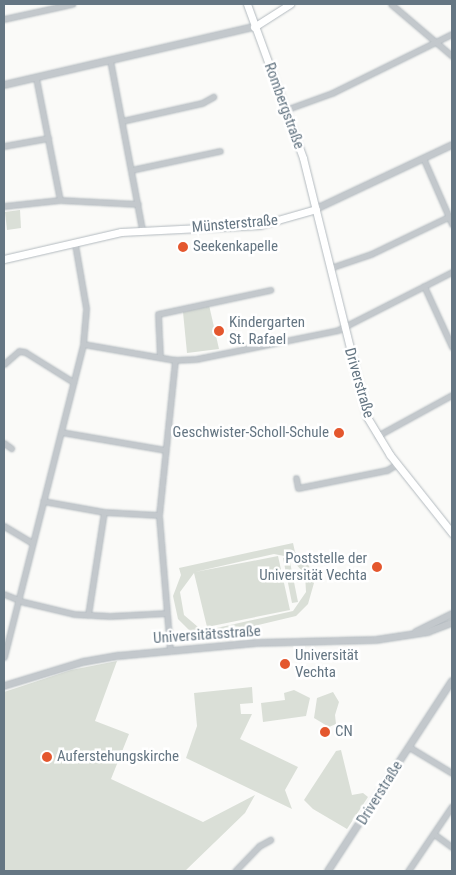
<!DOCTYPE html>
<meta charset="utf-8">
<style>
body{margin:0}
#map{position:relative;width:456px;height:875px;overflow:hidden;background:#fafaf8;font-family:"Roboto Condensed",sans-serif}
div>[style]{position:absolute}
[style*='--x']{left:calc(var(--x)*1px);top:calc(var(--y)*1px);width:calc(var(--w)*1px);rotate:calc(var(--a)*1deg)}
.green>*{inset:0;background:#dadfd7}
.roads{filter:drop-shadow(0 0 1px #b3babf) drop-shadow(0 0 1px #b3babf)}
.minor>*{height:5px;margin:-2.5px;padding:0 2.5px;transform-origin:2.5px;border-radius:2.5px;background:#c3c8cc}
.tertiary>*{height:6px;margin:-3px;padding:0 3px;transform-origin:3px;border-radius:3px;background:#c3c8cc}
.secondary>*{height:7px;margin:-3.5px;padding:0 3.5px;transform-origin:3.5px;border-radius:3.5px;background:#fff}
.dots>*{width:14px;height:14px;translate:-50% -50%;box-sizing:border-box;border:2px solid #fff;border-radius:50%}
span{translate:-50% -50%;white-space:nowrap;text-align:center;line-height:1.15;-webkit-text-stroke:5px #fff;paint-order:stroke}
.street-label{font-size:15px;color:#657683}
.poi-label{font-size:15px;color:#657683}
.left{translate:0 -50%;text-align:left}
.right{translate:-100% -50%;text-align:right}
.frame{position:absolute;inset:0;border:5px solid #657683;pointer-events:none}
</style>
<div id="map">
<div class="green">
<div style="clip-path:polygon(20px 210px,21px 228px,7px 230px,5px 212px)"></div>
<div style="clip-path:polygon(209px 305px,219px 349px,187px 353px,183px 312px)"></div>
<div style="clip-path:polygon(evenodd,293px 543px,295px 552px,309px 566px,314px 583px,308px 604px,296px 616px,213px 636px,190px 631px,178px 619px,173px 596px,181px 575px,179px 568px,293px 543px,274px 554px,289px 557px,283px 558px,292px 603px,298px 602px,289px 557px,305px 574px,306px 592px,293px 611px,212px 629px,198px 627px,184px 615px,180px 592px,194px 573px,207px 627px,290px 610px,278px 556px,195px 572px,274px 554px)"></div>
<div style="clip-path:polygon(117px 661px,95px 721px,129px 734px,111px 779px,203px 822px,255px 795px,245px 813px,185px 871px,4px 871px,4px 692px,71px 670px)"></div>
<div style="clip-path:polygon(252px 687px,253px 703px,240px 704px,241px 714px,252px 714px,240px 739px,298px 767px,285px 790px,292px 809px,186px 758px,197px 726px,194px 693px)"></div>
<div style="clip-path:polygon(294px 690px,310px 698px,306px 716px,263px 722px,261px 703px,285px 700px,284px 693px)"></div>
<div style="clip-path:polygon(333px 692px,339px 702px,335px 715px,336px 724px,329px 727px,314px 718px,317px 698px)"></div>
<div style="clip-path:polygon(341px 750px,352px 795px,363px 793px,368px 797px,347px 829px,313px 809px,304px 800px,336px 751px)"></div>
</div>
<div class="roads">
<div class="minor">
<div style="--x:391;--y:4;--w:80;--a:40.4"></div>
<div style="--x:4;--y:19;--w:70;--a:-12.4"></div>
<div style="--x:110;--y:60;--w:172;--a:79.3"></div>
<div style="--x:36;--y:78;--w:124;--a:78.9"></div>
<div style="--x:285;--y:110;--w:50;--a:-19.9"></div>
<div style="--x:332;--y:93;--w:134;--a:-26.2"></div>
<div style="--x:122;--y:121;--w:82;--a:-12.7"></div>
<div style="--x:202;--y:103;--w:13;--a:-29"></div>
<div style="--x:4;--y:146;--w:45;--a:-10.3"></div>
<div style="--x:424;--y:160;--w:70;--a:66.4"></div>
<div style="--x:131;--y:170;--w:91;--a:-12.1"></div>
<div style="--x:4;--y:206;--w:56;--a:-6.1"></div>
<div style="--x:60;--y:200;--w:78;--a:2.9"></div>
<div style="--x:330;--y:268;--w:43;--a:-18.9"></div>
<div style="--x:371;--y:254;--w:85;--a:-25.7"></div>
<div style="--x:424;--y:286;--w:67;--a:65.3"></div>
<div style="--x:83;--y:344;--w:93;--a:9.9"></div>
<div style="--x:175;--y:360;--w:21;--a:-3"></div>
<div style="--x:196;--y:359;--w:145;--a:-11.5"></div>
<div style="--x:338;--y:330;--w:128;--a:-27"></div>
<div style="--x:160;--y:357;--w:43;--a:-92.7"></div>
<div style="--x:158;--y:314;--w:115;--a:-12.1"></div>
<div style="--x:4;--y:364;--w:20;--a:-41"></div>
<div style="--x:19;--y:351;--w:6;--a:9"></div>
<div style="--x:25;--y:352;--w:57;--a:32"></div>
<div style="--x:61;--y:432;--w:106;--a:9.8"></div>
<div style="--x:377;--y:436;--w:85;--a:-28.7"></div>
<div style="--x:4;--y:443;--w:9;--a:36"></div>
<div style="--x:296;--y:478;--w:10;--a:79"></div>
<div style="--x:298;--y:488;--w:91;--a:-11.4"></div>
<div style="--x:387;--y:470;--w:12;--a:-31"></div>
<div style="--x:43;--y:501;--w:62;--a:10.2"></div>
<div style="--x:104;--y:512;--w:55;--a:3.1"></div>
<div style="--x:4;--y:526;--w:33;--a:31"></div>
<div style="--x:4;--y:594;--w:22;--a:22"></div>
<div style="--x:24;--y:602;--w:51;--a:13.5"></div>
<div style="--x:74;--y:614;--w:36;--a:3"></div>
<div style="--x:110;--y:616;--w:57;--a:-3"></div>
<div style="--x:88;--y:615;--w:104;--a:-81.2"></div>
<div style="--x:170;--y:650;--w:135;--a:-94.7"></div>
<div style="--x:159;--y:515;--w:156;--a:-84.1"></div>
<div style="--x:4;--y:657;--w:323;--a:-75.8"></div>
<div style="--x:83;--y:344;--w:36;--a:-85"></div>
<div style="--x:86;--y:308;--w:65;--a:-99.8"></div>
<div style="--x:409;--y:747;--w:50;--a:31.2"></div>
<div style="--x:434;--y:834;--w:22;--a:36"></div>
<div style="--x:235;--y:871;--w:35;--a:-46"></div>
<div style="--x:259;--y:846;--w:13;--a:-29"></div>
<div style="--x:408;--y:871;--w:78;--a:-55.9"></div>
</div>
<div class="tertiary">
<div style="--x:4;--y:85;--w:257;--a:-13.1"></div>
<div style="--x:316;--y:209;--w:150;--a:-25.2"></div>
<div style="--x:416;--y:632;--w:40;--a:-26.6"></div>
<div style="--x:4;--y:686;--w:83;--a:-16.9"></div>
<div style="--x:83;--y:662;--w:36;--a:-10"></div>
<div style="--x:118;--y:656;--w:139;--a:-5.4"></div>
<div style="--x:256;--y:643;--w:120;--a:-1.4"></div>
<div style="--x:376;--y:640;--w:53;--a:-8.7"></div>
<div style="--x:428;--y:632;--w:26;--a:-21"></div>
<div style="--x:328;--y:871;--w:227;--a:-56.9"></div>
</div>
<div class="secondary">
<div style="--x:247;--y:4;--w:164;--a:70"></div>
<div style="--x:303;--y:158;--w:267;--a:76.1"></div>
<div style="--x:367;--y:417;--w:44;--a:58.8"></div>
<div style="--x:390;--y:455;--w:100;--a:51.5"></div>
<div style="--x:254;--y:27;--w:43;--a:-32.6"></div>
<div style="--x:4;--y:259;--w:120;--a:-13"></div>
<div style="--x:121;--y:232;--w:139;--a:-2.9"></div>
<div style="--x:260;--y:225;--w:58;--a:-15.9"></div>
</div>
</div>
<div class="dots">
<div style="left:183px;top:247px;background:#e4572e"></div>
<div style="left:219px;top:331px;background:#e4572e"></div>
<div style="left:339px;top:433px;background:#e4572e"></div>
<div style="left:377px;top:567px;background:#e4572e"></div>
<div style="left:285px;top:664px;background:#e4572e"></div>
<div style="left:325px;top:732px;background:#e4572e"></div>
<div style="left:47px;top:757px;background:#e4572e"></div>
</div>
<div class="street-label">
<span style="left:284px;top:106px;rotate:70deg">Rombergstraße</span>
<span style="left:235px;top:224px;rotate:-5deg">Münsterstraße</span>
<span style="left:359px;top:383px;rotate:74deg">Driverstraße</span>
<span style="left:207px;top:635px;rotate:-4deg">Universitätsstraße</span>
<span style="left:380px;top:793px;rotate:-58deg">Driverstraße</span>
</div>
<div class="poi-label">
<span class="left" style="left:193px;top:247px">Seekenkapelle</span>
<span class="left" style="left:229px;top:331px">Kindergarten<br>St. Rafael</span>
<span class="right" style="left:329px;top:433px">Geschwister-Scholl-Schule</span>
<span class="right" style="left:367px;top:567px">Poststelle der<br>Universität Vechta</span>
<span class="left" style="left:295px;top:664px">Universität<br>Vechta</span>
<span class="left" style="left:335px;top:732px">CN</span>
<span class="left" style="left:57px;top:757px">Auferstehungskirche</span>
</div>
<div class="frame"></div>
</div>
